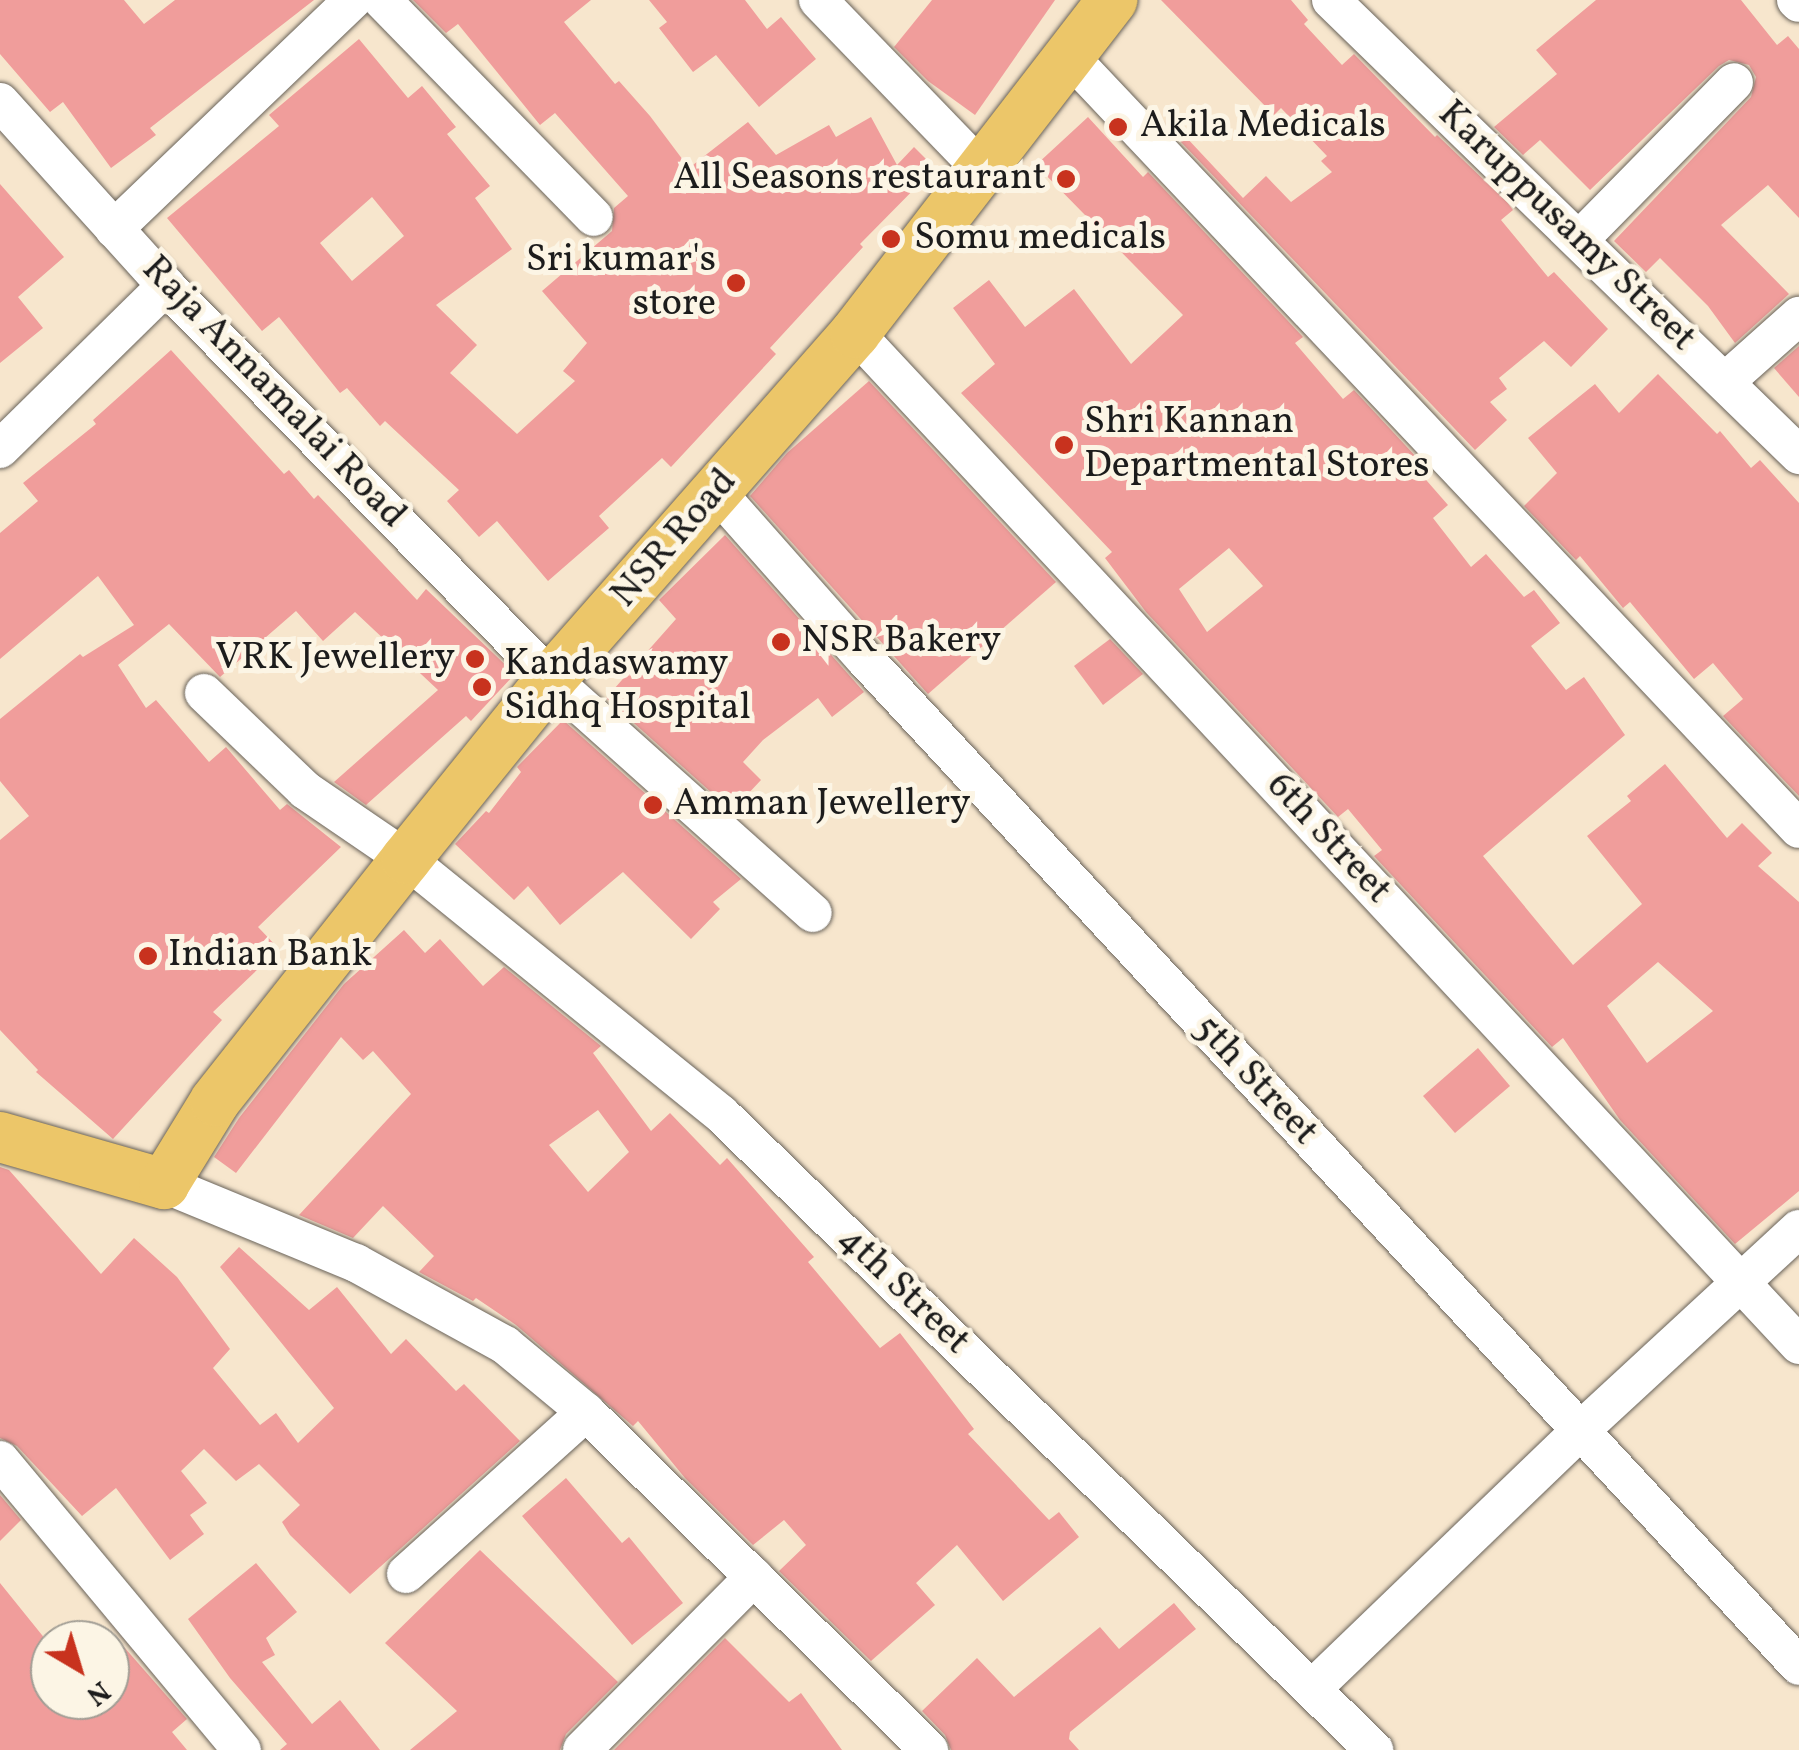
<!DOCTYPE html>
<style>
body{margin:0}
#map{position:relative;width:1799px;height:1750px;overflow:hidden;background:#f7e6cd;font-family:Vollkorn,serif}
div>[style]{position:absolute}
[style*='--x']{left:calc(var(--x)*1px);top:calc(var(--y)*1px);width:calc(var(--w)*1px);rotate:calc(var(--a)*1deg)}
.building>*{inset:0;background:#f09d9b}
.roads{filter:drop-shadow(0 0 2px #69635a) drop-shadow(0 0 2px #69635a)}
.minor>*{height:38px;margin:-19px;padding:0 19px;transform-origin:19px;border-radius:19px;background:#fff}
.major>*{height:50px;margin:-25px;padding:0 25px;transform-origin:25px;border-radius:25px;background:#ecc669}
.dots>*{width:28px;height:28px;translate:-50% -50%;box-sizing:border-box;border:5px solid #fcf5e5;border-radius:50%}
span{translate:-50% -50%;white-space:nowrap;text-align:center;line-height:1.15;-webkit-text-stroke:10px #fcf5e5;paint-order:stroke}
.poi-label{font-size:38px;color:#1c1c1c}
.left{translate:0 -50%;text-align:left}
.right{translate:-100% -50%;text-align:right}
.street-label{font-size:38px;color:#1c1c1c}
.north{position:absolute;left:30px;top:1620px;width:100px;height:100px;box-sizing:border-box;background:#fcf5e5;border:2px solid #a29e95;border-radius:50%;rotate:142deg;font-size:28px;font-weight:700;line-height:40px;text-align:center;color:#1c1c1c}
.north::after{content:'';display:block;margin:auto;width:35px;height:45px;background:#c8321e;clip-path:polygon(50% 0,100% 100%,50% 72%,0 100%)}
</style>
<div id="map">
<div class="building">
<div style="clip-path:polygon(0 0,124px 0,144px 24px,175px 0,314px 0,150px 128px,156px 135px,111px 168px,63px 102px,50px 112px,0 54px)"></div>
<div style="clip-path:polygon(evenodd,413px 0,591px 0,564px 22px,615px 84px,619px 81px,650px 116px,689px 168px,748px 122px,776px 155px,829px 125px,836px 137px,871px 117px,897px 165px,914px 147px,935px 168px,860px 244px,863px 247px,770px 348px,776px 354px,671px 467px,662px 458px,599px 516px,609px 528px,548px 581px,497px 521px,479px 537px,447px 501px,459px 490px,385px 421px,380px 426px,347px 388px,340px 393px,279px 317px,262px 331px,167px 218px,279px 126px,269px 115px,359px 39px,408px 98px,422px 86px,456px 127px,447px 134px,490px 186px,475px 198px,512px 249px,436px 305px,477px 345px,450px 373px,517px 434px,575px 381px,563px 371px,587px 343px,542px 291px,612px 231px,614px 208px,628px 196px,555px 113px,540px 125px,458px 24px,446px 33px,413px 0,372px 197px,404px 236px,352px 281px,320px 243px,372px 197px)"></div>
<div style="clip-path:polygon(649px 0,745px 0,767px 29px,781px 17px,816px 59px,759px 107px,716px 55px,693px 72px,659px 28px,667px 22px)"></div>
<div style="clip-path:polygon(932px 0,1055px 0,975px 115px,928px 81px,894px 47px)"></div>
<div style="clip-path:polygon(1161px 0,1291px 0,1308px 20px,1304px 24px,1342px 65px,1354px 54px,1435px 137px,1437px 135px,1507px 202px,1513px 210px,1501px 220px,1548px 277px,1554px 272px,1608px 329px,1571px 367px,1544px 341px,1499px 378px,1507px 389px,1490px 402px,1507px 420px,1475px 450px,1180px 141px,1185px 136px,1243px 198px,1266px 176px,1291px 202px,1332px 172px,1321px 161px,1327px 156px,1281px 108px,1274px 115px)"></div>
<div style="clip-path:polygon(1596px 0,1741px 0,1777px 45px,1788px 36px,1799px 49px,1799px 218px,1768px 185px,1721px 225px,1789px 294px,1735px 343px,1708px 306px,1660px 258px,1646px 272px,1614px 241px,1751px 97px,1756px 77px,1749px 65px,1729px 60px,1719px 66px,1590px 190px,1540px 140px,1523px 155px,1494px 127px,1557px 74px,1536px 50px)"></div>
<div style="clip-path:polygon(evenodd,1088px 117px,1143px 177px,1148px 172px,1303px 337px,1295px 343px,1343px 399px,1354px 390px,1419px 460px,1413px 465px,1448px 505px,1433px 518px,1471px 567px,1486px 554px,1524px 597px,1534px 590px,1560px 623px,1531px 646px,1566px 690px,1584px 677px,1625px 735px,1483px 856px,1573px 965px,1642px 904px,1587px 836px,1631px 801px,1627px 796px,1665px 764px,1727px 838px,1742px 823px,1772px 853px,1758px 866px,1799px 902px,1799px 1191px,1735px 1244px,1620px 1120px,1563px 1038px,1552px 1047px,1374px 856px,1382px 850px,1348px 809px,1338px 817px,1146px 612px,1105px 558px,1112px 552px,961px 393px,995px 364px,953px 308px,989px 280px,1025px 327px,1074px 289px,1131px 364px,1183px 315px,1036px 165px,1088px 117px,1229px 548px,1263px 586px,1207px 632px,1179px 589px,1229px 548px,1088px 117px,1658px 962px,1713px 1011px,1647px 1063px,1607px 1006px,1658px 962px)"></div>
<div style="clip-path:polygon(0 184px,64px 257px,18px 297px,43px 328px,0 363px)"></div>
<div style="clip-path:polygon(1799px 346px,1799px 397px,1774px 368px)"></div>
<div style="clip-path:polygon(171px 350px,284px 474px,289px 470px,314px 499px,318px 495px,417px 600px,426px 589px,515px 674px,471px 721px,466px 716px,366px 805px,334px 782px,438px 690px,355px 612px,323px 641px,296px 611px,220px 677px,169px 624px,118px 665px,146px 708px,156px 700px,209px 762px,226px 747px,280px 810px,287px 804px,341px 847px,258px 927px,279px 949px,213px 1012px,222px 1020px,113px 1139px,36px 1072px,38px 1070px,0 1030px,0 840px,29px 816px,0 781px,0 719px,80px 654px,83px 657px,134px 625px,98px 576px,0 659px,0 533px,38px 501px,23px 483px,96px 424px,93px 420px)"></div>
<div style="clip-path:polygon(1658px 374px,1717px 434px,1720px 431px,1751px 468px,1760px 460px,1799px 503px,1799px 796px,1723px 716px,1743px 699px,1713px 663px,1694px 679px,1630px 602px,1623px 608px,1580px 556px,1576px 560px,1524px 506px,1557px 473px,1528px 438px,1595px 384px,1619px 413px)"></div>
<div style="clip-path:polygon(869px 381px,1056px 582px,928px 694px,750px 496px,787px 453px)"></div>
<div style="clip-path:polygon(725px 535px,864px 692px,832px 717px,818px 698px,763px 740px,743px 762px,761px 780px,732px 811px,606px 698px,676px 619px,659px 600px)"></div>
<div style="clip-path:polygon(1110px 639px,1143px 674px,1103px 705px,1074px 666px)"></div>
<div style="clip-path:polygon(563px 720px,741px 879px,713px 902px,720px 909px,691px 939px,623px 872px,560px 925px,528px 886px,514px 900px,455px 844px,486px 811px,489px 813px,521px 772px,517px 767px)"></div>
<div style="clip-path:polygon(evenodd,404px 930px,425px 953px,440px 939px,483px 986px,504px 967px,601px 1046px,593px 1053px,651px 1131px,670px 1113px,720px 1165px,727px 1158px,814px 1257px,808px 1262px,880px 1348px,900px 1333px,974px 1429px,968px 1434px,1049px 1520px,1059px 1512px,1079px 1537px,1003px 1601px,957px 1545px,916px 1583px,935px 1605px,871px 1661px,779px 1571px,806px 1545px,784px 1520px,753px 1545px,685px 1478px,638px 1421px,633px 1426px,516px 1325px,476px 1298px,473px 1301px,419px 1272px,434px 1256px,383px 1206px,353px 1238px,299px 1215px,411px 1094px,373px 1051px,363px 1060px,341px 1037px,236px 1173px,214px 1157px,239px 1118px,344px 984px,404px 930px,598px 1110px,629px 1152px,588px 1192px,549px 1145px,598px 1110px)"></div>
<div style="clip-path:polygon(1478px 1048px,1510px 1086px,1455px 1133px,1423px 1096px)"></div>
<div style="clip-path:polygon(0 1167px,9px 1170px,101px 1274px,134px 1238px,177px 1277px,230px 1349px,213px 1368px,260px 1425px,276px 1413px,298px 1443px,334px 1408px,220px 1267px,239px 1247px,309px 1310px,337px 1287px,391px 1354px,406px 1339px,456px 1391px,464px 1384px,520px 1441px,350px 1594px,290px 1535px,282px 1522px,300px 1505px,259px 1464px,236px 1481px,204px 1449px,181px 1471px,207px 1503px,190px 1515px,204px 1534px,170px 1560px,116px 1488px,82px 1516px,17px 1446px,0 1438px)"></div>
<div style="clip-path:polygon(566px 1478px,622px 1543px,629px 1537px,683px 1603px,632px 1645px,522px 1516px)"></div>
<div style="clip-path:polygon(0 1495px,21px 1520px,0 1541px)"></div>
<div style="clip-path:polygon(480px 1550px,618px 1682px,566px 1734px,560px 1750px,410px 1750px,457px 1711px,385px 1643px)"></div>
<div style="clip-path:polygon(256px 1563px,297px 1612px,266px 1638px,275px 1655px,262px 1662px,312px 1724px,340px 1700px,380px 1750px,280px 1750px,287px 1744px,230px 1678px,188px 1619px)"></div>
<div style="clip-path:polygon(0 1583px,50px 1645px,50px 1700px,110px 1700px,110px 1631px,187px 1719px,172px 1732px,187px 1750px,0 1750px)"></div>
<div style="clip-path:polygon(1174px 1603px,1196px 1629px,1070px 1732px,1069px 1739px,1079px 1750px,951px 1750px,945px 1735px,922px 1711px,977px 1658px,1014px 1697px,1100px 1627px,1119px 1649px)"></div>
<div style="clip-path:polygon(725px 1638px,789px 1702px,801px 1693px,842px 1750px,614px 1750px)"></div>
</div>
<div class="roads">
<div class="minor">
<div style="--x:382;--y:0;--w:303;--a:45.7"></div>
<div style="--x:818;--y:0;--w:238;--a:46"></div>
<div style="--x:1331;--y:0;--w:653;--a:44.19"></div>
<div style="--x:1796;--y:0;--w:4;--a:45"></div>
<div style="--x:1069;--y:56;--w:1063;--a:46.64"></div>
<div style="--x:0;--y:102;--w:248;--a:47.9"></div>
<div style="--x:166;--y:286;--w:550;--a:45.59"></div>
<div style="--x:551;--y:679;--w:351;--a:41.8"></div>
<div style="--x:114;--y:229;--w:331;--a:-43.8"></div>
<div style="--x:1579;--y:240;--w:221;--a:-45.5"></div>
<div style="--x:855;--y:333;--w:1384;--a:46.99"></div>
<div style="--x:1726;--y:381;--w:98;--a:-41.7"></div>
<div style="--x:0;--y:449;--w:233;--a:-44.5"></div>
<div style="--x:716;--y:491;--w:222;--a:48.5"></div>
<div style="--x:863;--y:657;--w:1376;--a:47.15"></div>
<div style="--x:204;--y:693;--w:140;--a:43.8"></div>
<div style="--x:305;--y:790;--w:122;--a:34.3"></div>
<div style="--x:406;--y:859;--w:405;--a:39"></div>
<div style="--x:721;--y:1114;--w:912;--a:44.24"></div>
<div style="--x:164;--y:1184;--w:208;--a:22.4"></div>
<div style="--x:356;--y:1263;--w:170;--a:28.8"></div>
<div style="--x:505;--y:1345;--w:105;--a:39.6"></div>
<div style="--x:586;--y:1412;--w:482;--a:44.6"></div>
<div style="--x:0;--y:1460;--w:378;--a:50.2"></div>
<div style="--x:406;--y:1574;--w:242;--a:-42"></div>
<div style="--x:1312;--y:1689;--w:375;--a:-43.9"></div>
<div style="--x:1582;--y:1429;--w:295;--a:-42.7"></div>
<div style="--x:582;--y:1750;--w:244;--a:-45.2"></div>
</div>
<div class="major">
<div style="--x:0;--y:1137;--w:171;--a:16"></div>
<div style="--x:164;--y:1184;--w:97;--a:-58.4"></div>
<div style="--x:215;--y:1101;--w:308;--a:-51.7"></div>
<div style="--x:406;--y:859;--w:231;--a:-51.1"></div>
<div style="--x:551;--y:679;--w:461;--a:-48.7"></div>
<div style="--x:855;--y:333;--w:421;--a:-52.3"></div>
</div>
</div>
<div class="dots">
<div style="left:1118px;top:127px;background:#c8321e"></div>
<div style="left:1066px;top:179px;background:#c8321e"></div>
<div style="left:891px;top:239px;background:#c8321e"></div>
<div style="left:736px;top:283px;background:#c8321e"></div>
<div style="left:1064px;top:445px;background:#c8321e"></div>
<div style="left:781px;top:642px;background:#c8321e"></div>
<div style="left:475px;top:659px;background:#c8321e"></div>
<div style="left:482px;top:687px;background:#c8321e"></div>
<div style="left:653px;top:805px;background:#c8321e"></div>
<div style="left:148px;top:956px;background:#c8321e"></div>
</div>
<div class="poi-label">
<span class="left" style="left:1140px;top:127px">Akila Medicals</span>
<span class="right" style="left:1046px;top:179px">All Seasons restaurant</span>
<span class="left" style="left:914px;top:239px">Somu medicals</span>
<span class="right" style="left:716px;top:283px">Sri kumar's<br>store</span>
<span class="left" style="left:1084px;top:445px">Shri Kannan<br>Departmental Stores</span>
<span class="left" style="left:801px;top:642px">NSR Bakery</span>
<span class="right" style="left:455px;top:659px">VRK Jewellery</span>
<span class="left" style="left:504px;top:687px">Kandaswamy<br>Sidhq Hospital</span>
<span class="left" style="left:673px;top:805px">Amman Jewellery</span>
<span class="left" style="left:168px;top:956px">Indian Bank</span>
</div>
<div class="street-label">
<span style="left:1566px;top:227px;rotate:44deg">Karuppusamy Street</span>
<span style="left:273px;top:393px;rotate:46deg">Raja Annamalai Road</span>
<span style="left:675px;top:539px;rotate:-49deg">NSR Road</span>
<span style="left:1328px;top:839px;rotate:47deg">6th Street</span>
<span style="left:1255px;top:1081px;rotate:47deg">5th Street</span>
<span style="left:903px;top:1291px;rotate:44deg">4th Street</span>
</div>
<div class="north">N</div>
</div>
